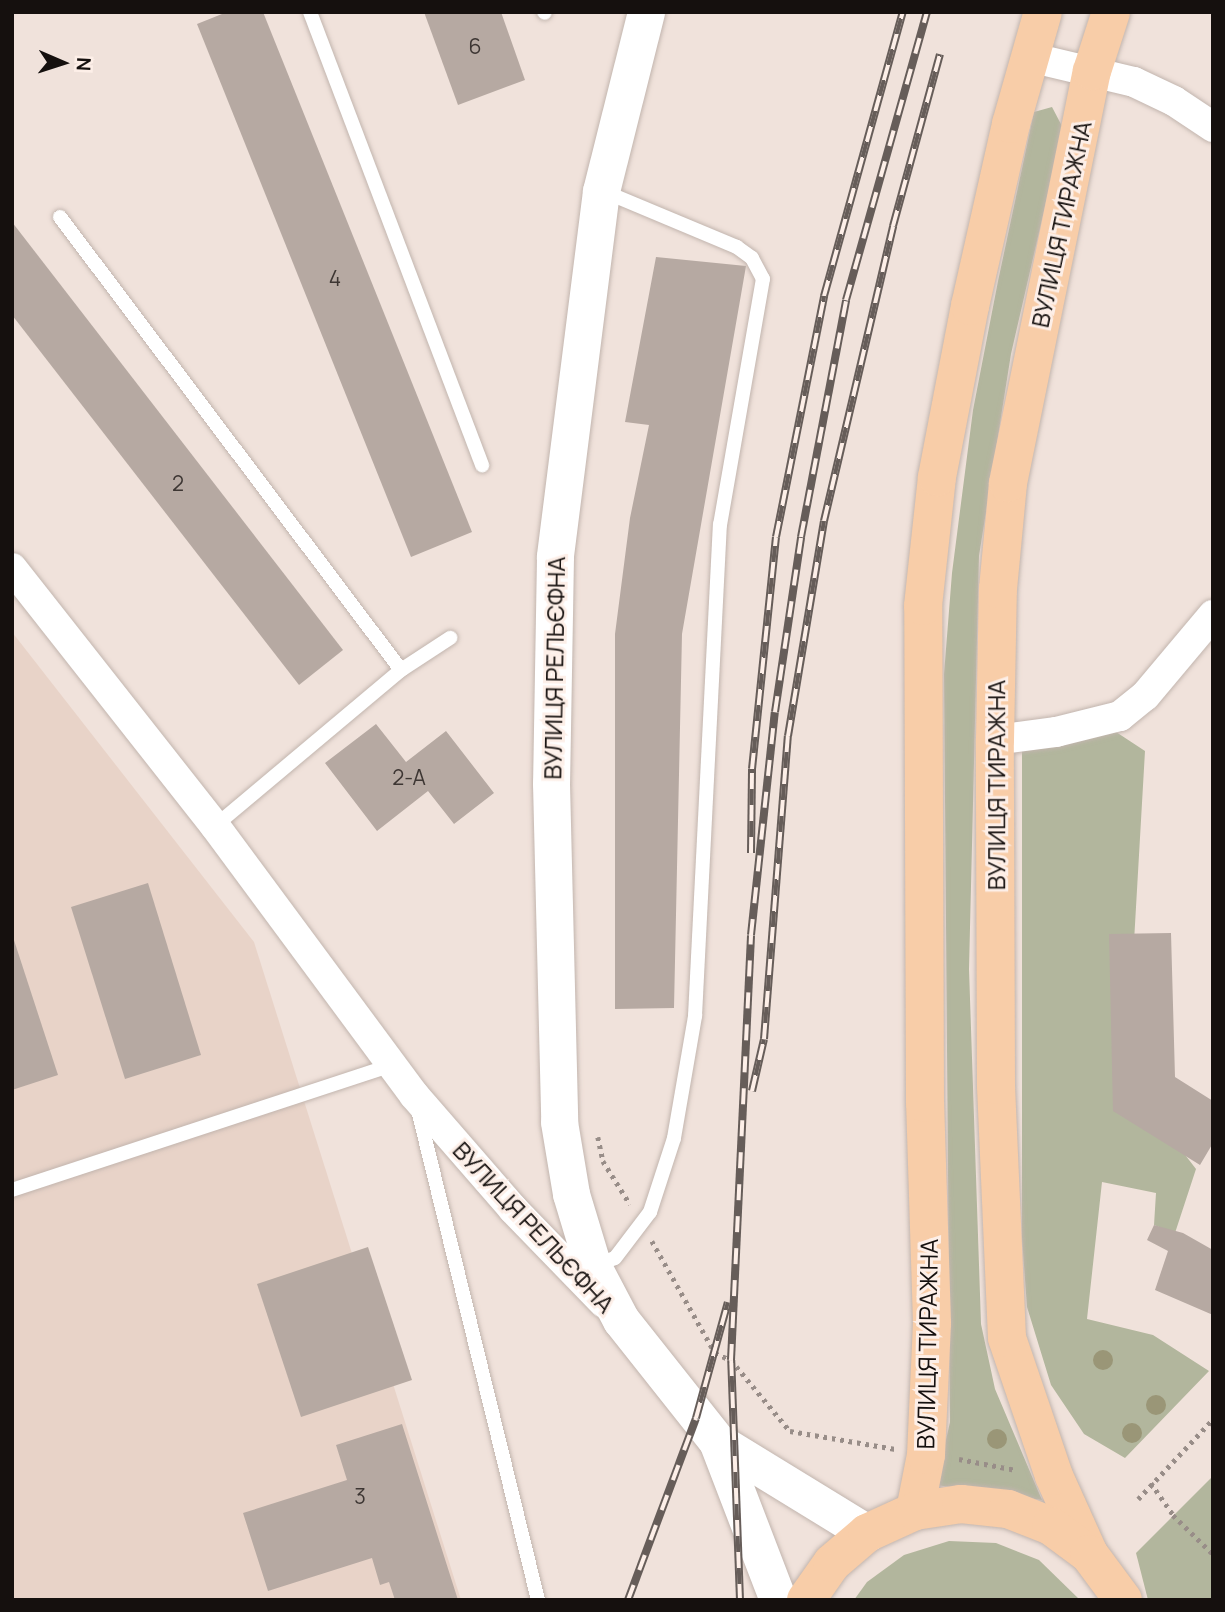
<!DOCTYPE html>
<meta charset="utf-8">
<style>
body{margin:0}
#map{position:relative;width:1225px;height:1612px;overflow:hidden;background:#f0e2db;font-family:Manrope,sans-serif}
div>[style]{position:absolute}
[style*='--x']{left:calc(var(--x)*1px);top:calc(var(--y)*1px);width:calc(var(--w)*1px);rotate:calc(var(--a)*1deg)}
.built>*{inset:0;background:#e8d3c8}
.green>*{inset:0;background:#b2b69d}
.building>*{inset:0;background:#b6a9a2}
.path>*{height:4.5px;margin-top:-2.25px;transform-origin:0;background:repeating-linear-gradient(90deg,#988d88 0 3.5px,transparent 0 8.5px)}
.roads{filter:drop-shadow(0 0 2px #c2b5ae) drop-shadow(0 0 2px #c2b5ae)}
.service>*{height:14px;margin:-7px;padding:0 7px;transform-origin:7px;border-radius:7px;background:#fff}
.minor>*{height:30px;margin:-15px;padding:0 15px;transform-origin:15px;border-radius:15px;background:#fff}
.tertiary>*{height:37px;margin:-18.5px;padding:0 18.5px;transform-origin:18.5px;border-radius:18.5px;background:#fff}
.primary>*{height:38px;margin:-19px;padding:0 19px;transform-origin:19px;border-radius:19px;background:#f8cda8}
.rail>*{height:8px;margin-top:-4px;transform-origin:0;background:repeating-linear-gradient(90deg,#fdefe8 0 16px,#665d59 0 32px);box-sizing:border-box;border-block:2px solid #665d59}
.trees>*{width:20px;height:20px;margin:-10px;border-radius:50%;background:#9a9677}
span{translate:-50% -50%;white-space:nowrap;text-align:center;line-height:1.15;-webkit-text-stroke:6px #fdefe8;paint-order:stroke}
.number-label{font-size:21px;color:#3d3633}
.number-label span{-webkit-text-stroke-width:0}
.street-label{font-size:24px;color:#15100e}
.frame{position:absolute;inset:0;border:14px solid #15100e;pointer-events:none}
.north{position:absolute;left:28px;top:28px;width:70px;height:70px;-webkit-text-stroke:5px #fdefe8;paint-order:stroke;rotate:93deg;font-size:19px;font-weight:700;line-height:28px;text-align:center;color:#15100e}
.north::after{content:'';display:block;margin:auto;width:24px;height:32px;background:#15100e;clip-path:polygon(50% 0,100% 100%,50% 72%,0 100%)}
</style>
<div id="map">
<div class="built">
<div style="clip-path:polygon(12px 632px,254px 942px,461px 1600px,12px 1600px)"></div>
</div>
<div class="green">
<div style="clip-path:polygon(1052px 107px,1063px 128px,1011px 354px,979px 556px,969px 969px,981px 1324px,995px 1389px,1042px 1500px,936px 1485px,950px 1422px,944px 674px,952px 573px,973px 410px,998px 281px,1034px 112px)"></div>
<div style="clip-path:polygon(1110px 728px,1145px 751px,1131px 994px,1172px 1138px,1196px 1169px,1175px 1233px,1154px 1225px,1156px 1193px,1102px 1182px,1087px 1319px,1153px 1335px,1209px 1371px,1125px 1458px,1084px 1434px,1051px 1385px,1027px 1307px,1022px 1238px,1022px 742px)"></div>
<div style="clip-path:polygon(1213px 1476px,1213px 1600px,1148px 1600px,1136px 1553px)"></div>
<div style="clip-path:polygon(949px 1541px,996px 1543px,1039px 1560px,1080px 1600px,854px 1600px,867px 1582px,904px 1555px)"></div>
</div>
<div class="building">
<div style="clip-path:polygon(227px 12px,263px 12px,472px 532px,411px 557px,197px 24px)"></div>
<div style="clip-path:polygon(424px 12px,501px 12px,525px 80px,458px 105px)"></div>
<div style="clip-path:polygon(12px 222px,343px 650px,299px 685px,12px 315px)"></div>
<div style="clip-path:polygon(656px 257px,746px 266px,682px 634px,674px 1008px,615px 1009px,615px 634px,630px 518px,649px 425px,625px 422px)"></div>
<div style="clip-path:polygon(376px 724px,406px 762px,446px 731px,494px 793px,454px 824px,428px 791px,377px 831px,325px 763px)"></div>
<div style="clip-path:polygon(148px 883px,201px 1055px,125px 1079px,71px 907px)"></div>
<div style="clip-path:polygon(1171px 933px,1175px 1077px,1213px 1101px,1213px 1143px,1200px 1165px,1113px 1111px,1109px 934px)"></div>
<div style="clip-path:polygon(12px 934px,58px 1075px,12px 1090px)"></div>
<div style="clip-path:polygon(1154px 1225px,1183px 1233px,1213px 1250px,1213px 1315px,1155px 1290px,1168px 1251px,1147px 1240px)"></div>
<div style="clip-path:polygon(368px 1247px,412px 1380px,301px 1417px,257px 1284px)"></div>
<div style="clip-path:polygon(402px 1424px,458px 1600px,395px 1600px,389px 1582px,380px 1585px,372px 1558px,268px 1591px,243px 1513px,347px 1480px,336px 1445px)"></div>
</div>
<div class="path">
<div style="--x:598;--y:1137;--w:25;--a:78"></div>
<div style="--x:603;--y:1161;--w:51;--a:57.9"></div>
<div style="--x:652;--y:1241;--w:129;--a:60.6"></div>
<div style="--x:715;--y:1353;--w:17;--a:24"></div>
<div style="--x:731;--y:1360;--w:92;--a:50.3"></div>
<div style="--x:790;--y:1431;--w:107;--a:9.7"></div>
<div style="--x:959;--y:1459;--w:58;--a:10.9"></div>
<div style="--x:1151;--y:1483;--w:39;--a:55"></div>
<div style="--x:1173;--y:1515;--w:56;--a:44.3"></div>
<div style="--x:1138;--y:1499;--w:110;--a:-46.8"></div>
</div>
<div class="roads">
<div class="service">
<div style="--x:310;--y:12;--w:485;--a:69.2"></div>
<div style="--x:544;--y:12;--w:1;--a:45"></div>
<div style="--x:60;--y:217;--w:567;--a:53.03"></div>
<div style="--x:215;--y:826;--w:243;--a:-40"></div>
<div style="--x:401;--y:670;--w:59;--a:-33.1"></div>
<div style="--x:418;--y:1110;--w:504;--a:76.24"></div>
<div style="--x:12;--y:1190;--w:400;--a:-18.2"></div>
<div style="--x:594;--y:1266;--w:22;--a:-21"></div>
<div style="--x:615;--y:1258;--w:58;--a:-52.7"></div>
<div style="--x:650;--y:1212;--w:78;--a:-72"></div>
<div style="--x:674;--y:1138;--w:124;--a:-80.2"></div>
<div style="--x:695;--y:1016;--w:492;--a:-87.1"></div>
<div style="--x:720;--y:525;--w:250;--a:-80.1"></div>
<div style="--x:763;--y:279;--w:24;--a:-118"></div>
<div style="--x:752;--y:258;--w:19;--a:-144"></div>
<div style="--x:737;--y:247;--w:145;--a:-157.3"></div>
</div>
<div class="minor">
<div style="--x:1029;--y:57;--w:108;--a:13.4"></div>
<div style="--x:1134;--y:82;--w:44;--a:25.4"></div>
<div style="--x:1174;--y:101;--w:47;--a:33.7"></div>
<div style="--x:12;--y:568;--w:328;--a:51.8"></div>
<div style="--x:215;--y:826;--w:335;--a:53.5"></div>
<div style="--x:414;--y:1095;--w:151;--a:49"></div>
<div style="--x:513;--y:1209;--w:131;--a:45.9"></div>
<div style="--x:995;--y:740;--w:62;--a:-7.5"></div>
<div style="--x:1056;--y:732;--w:66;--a:-14"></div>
<div style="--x:1120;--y:716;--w:32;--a:-39"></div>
<div style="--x:1145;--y:696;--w:106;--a:-50"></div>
</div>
<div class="tertiary">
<div style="--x:646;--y:12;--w:185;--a:104.1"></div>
<div style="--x:601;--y:191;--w:369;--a:97.2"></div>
<div style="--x:555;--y:557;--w:226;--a:91"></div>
<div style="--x:551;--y:783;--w:339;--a:88.6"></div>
<div style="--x:559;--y:1122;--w:73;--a:80.5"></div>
<div style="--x:571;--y:1194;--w:76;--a:73.2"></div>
<div style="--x:593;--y:1267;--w:60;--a:62.2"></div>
<div style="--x:621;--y:1320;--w:154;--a:51.6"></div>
<div style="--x:717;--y:1441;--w:176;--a:31.5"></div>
<div style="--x:717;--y:1441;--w:170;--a:69"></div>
</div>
<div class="primary">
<div style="--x:915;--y:1511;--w:57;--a:-78.9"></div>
<div style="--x:926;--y:1455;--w:132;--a:-87.4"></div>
<div style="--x:932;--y:1323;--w:220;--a:-91.8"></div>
<div style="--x:925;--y:1103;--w:497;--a:-90.2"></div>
<div style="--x:923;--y:606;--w:130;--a:-83.8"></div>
<div style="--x:937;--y:477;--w:174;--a:-79.1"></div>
<div style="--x:970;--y:306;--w:187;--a:-77.3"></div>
<div style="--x:1011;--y:124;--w:116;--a:-74.1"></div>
<div style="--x:1089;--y:1554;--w:85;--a:-114.2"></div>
<div style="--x:1054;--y:1476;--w:146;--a:-108.8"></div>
<div style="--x:1007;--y:1338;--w:253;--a:-92.5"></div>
<div style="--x:996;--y:1085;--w:345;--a:-90.2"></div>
<div style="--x:995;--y:740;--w:151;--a:-88.9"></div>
<div style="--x:998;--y:589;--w:106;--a:-84.6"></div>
<div style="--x:1008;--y:483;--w:420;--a:-78.5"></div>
<div style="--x:1092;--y:71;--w:62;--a:-72.1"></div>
<div style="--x:806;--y:1600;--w:45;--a:-54.9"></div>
<div style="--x:832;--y:1563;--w:46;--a:-40.6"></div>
<div style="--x:867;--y:1533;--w:53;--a:-24.6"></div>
<div style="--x:915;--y:1511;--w:47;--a:-8.7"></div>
<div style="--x:961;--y:1504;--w:47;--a:6.1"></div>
<div style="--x:1008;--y:1509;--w:46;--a:21.6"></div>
<div style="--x:1051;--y:1526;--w:47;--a:36.4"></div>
<div style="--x:1089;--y:1554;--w:57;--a:53.5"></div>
</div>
</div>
<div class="rail">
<div style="--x:751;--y:853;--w:84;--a:-89.3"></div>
<div style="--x:752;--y:769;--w:233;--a:-84.1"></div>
<div style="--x:776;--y:537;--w:246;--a:-78.7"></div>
<div style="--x:824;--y:296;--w:295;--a:-74.5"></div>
<div style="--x:752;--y:1091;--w:53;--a:-77"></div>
<div style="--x:764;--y:1039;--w:304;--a:-85.5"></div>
<div style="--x:788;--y:736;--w:218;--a:-80.5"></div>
<div style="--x:824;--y:521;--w:303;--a:-76.8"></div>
<div style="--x:893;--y:226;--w:178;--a:-74.7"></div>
<div style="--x:628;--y:1600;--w:194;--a:-69.5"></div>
<div style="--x:696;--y:1418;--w:120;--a:-74.6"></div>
<div style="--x:740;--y:1600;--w:240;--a:-92.1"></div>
<div style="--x:731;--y:1360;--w:425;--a:-87.3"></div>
<div style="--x:751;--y:935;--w:224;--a:-83.9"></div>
<div style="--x:775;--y:712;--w:177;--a:-81.5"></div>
<div style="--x:801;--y:537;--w:241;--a:-79.2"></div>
<div style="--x:846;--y:300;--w:299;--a:-74.3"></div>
</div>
<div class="trees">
<div style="left:1103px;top:1360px"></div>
<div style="left:1156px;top:1405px"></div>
<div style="left:1132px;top:1433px"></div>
<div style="left:997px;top:1439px"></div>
</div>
<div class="number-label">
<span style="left:475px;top:46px">6</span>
<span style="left:335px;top:278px">4</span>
<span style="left:178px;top:483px">2</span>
<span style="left:409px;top:777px">2-А</span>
<span style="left:360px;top:1496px">3</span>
</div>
<div class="street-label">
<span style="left:1061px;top:224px;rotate:-78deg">ВУЛИЦЯ ТИРАЖНА</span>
<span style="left:554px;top:668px;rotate:-89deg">ВУЛИЦЯ РЕЛЬЄФНА</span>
<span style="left:996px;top:785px;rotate:-90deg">ВУЛИЦЯ ТИРАЖНА</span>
<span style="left:534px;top:1227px;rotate:47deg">ВУЛИЦЯ РЕЛЬЄФНА</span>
<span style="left:927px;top:1344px;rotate:-89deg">ВУЛИЦЯ ТИРАЖНА</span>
</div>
<div class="frame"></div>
<div class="north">N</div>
</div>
